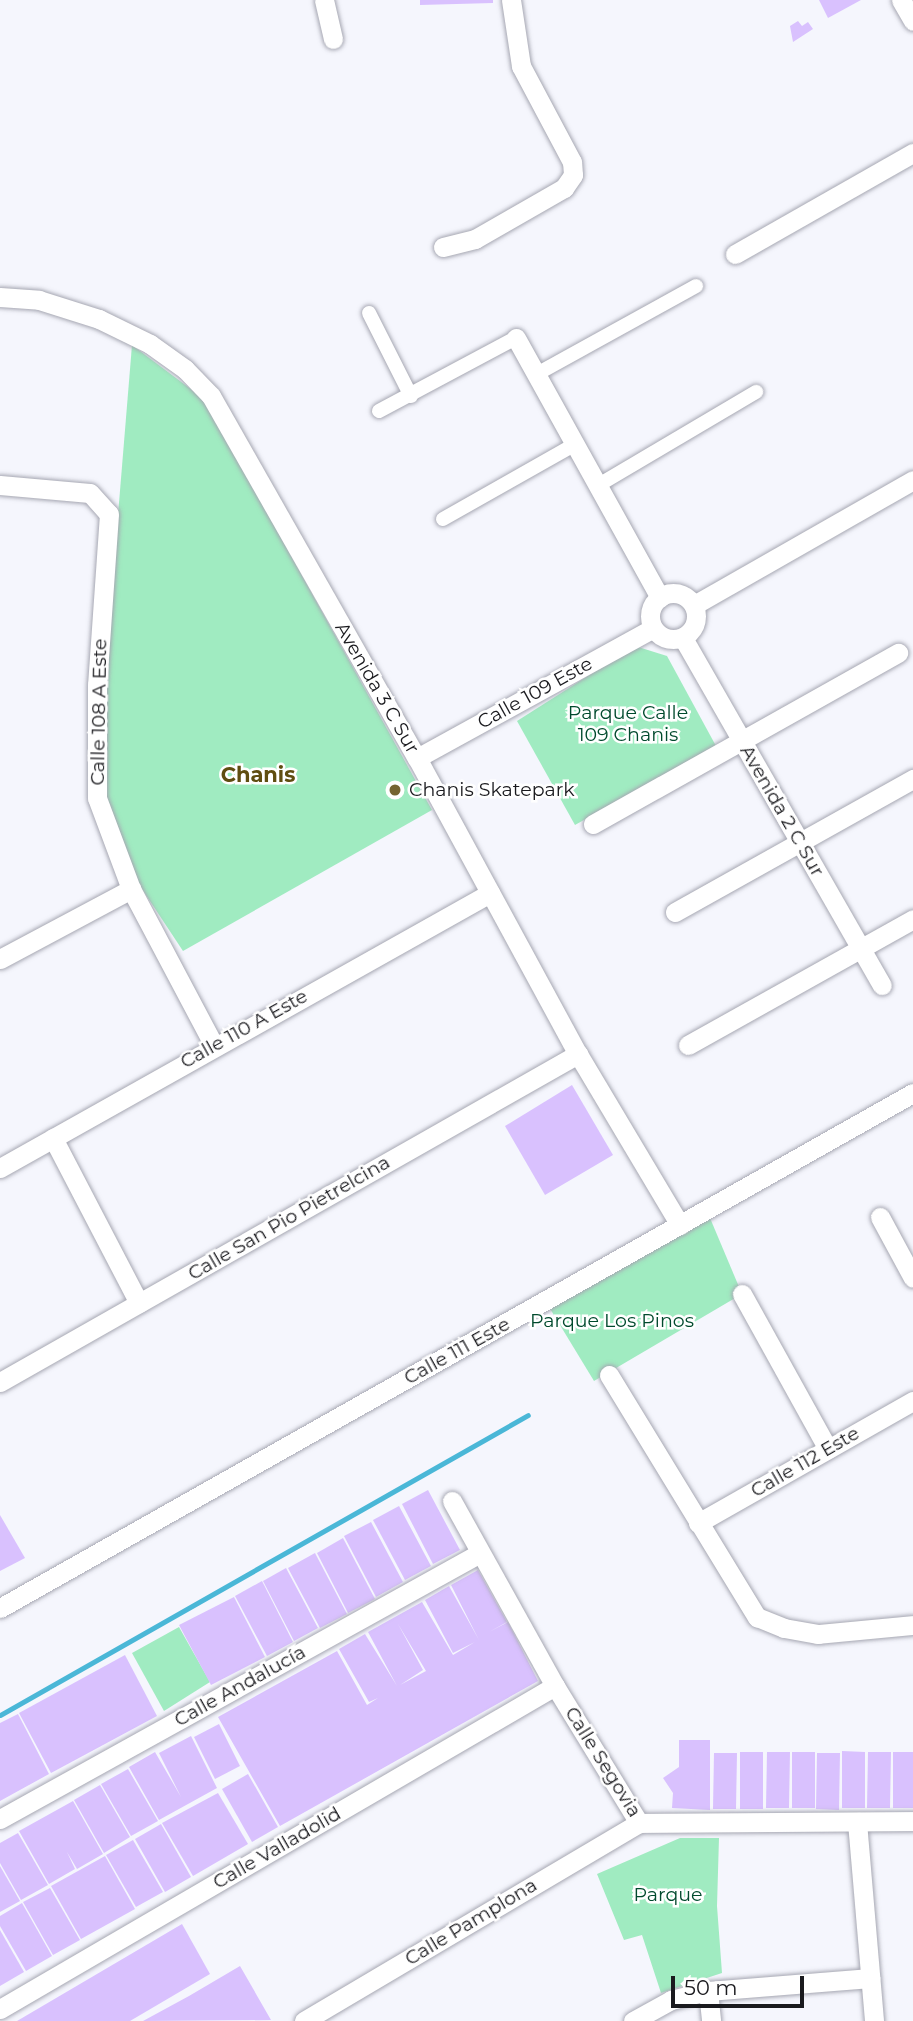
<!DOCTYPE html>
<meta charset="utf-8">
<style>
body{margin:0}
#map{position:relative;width:913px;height:2021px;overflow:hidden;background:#f5f6fd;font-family:Montserrat,sans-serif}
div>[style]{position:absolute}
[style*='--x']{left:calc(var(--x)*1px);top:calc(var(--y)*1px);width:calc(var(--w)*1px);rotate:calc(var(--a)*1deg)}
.green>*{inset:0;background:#a0ebc1}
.stream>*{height:5px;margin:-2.5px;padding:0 2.5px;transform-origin:2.5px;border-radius:2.5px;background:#4ab7d7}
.building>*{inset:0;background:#d9c1fe}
.roads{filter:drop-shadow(0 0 2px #a6a7b2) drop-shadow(0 0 2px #a6a7b2)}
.pedestrian>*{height:14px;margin:-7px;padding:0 7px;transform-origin:7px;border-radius:7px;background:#fff}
.minor>*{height:19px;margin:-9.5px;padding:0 9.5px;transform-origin:9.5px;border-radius:9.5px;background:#fff}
.minor>.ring{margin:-9.5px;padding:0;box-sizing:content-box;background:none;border:19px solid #fff;border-radius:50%}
.dots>*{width:19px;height:19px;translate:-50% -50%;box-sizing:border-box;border:4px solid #fff;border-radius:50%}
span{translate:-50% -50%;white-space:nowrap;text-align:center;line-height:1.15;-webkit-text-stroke:5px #fff;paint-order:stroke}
.street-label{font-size:19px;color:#1a1a1e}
.park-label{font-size:19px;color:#004a2d}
.poi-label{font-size:19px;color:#1a1a1e}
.left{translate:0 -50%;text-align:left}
.neighbourhood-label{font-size:21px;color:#5f4d10;font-weight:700}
.scale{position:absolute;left:671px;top:1976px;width:133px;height:32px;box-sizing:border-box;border:4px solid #1a1a1e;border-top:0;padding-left:9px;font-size:21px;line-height:24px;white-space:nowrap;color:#1a1a1e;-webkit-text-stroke:5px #fff;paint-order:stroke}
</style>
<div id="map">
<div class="green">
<div style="clip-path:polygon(132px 345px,204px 399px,432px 810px,183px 951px,136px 880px,105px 799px,105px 673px)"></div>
<div style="clip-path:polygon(635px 646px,667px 656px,716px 746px,575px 825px,517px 721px)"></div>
<div style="clip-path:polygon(710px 1218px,742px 1294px,594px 1381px,549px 1307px)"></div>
<div style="clip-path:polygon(179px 1627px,210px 1682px,164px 1711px,132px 1653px)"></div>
<div style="clip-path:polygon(680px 1838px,719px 1838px,717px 1906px,722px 1973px,661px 1993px,642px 1935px,624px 1940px,597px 1874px)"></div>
</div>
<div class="stream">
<div style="--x:0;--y:1715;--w:607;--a:-29.6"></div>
</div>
<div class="building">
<div style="clip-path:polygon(420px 0,493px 0,493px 3px,420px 5px)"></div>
<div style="clip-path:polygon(819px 0,861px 0,828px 18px)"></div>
<div style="clip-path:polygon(798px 21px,802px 26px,808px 22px,813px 29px,793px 42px,790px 26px)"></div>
<div style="clip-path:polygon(572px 1085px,613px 1155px,545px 1195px,505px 1126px)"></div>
<div style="clip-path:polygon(428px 1490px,460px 1550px,433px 1564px,402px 1504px)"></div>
<div style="clip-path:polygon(399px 1506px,431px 1566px,405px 1580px,373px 1520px)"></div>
<div style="clip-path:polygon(0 1515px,25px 1558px,0 1571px)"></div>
<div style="clip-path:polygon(371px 1522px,403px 1582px,376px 1597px,344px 1536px)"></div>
<div style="clip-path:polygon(343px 1538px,375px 1599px,348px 1613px,317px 1553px)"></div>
<div style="clip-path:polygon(315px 1553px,347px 1614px,320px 1628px,288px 1568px)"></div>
<div style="clip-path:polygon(286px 1568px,318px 1628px,294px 1641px,263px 1581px)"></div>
<div style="clip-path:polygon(evenodd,478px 1570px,507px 1622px,489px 1632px,508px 1622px,538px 1681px,280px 1826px,218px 1717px,337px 1651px,367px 1705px,378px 1698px,369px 1702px,339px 1649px,365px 1634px,397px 1686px,368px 1632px,422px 1602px,453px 1655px,475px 1642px,453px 1653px,425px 1600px,449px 1586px,479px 1640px,451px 1585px,478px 1570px,398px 1624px,426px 1671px,400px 1685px,423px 1670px,398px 1624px)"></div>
<div style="clip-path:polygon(262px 1581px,293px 1642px,267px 1656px,235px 1596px)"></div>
<div style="clip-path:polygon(234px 1597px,265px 1657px,211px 1685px,179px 1625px)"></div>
<div style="clip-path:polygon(125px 1655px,157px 1716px,51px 1773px,19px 1713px)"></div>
<div style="clip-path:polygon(18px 1714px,49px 1774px,0 1801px,0 1723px)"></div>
<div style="clip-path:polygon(219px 1724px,240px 1766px,215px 1779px,194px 1737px)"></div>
<div style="clip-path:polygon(191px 1736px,217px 1788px,159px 1820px,129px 1767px,155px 1752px,181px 1797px,159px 1753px)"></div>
<div style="clip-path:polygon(679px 1740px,710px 1740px,710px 1810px,672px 1808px,673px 1793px,663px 1778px,679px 1767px)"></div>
<div style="clip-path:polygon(842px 1751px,865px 1752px,865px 1808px,842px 1808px)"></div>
<div style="clip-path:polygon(740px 1752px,763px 1752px,763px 1809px,740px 1809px)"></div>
<div style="clip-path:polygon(767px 1752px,790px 1752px,789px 1808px,766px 1808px)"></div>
<div style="clip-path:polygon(792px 1752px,815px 1752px,815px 1808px,792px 1808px)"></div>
<div style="clip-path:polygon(868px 1752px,891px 1752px,890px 1808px,867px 1808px)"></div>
<div style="clip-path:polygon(893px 1752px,913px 1752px,913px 1808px,893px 1808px)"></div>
<div style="clip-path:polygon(714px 1753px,737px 1753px,736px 1809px,713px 1809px)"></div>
<div style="clip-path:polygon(817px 1753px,840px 1753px,839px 1810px,816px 1809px)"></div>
<div style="clip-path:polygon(128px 1769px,158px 1821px,131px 1836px,101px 1784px)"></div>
<div style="clip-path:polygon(248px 1774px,278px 1827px,252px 1842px,222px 1789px)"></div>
<div style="clip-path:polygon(100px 1785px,130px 1837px,104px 1853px,74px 1800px)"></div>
<div style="clip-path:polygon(218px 1793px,248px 1844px,193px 1876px,162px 1823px)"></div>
<div style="clip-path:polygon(73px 1801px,103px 1854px,77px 1869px,67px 1852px,75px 1869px,49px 1884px,19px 1831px)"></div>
<div style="clip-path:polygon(161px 1824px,191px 1877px,165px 1892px,135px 1839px)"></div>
<div style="clip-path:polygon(18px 1833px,48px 1885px,21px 1900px,0 1863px,0 1843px)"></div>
<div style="clip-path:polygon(133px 1840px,163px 1892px,136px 1907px,106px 1855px)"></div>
<div style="clip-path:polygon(105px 1856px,135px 1909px,81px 1939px,51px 1886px)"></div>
<div style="clip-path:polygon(0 1866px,20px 1901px,0 1912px)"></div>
<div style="clip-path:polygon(50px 1888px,80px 1940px,53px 1955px,23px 1902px)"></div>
<div style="clip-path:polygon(22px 1903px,52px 1956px,26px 1971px,0 1926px,0 1916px)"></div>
<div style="clip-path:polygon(182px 1924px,210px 1974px,130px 2021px,17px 2021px)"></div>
<div style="clip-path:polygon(0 1930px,24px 1972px,0 1986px)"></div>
<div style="clip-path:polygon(240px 1966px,271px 2020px,143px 2021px,189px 1996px)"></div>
</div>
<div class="roads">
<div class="pedestrian">
<div style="--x:369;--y:313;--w:93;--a:63.2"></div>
<div style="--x:535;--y:375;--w:184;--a:-28.9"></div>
<div style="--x:379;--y:411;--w:155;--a:-28.1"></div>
<div style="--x:597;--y:486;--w:185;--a:-30.6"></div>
<div style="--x:443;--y:519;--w:150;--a:-29.5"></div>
</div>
<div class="minor">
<div style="--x:324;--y:0;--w:40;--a:77"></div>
<div style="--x:901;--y:0;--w:24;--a:60"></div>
<div style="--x:443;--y:247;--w:33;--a:-14"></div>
<div style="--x:475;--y:239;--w:103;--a:-29.8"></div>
<div style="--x:564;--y:188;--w:16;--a:-55"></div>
<div style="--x:573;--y:175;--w:13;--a:-94"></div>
<div style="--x:572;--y:162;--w:109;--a:-118"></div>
<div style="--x:521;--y:66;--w:67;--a:-98.6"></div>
<div style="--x:735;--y:254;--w:205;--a:-29.6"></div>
<div style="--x:0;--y:297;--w:39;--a:4"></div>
<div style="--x:39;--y:300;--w:63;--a:17.6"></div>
<div style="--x:99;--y:319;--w:57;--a:26.1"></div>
<div style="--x:150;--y:344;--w:43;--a:35.5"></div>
<div style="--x:185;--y:369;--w:37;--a:46"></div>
<div style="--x:211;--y:396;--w:417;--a:60.4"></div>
<div style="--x:417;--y:758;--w:337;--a:61.5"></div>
<div style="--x:578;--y:1054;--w:199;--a:59.2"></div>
<div style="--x:516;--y:338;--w:297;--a:61"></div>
<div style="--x:0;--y:485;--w:90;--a:5.1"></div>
<div style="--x:90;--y:493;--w:28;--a:48"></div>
<div style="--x:109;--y:514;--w:171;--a:94"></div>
<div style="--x:97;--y:685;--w:113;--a:90"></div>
<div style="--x:97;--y:798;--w:97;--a:69.5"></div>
<div style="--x:131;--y:889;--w:178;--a:62.1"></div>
<div class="ring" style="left:650px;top:593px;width:27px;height:27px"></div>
<div style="--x:694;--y:605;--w:252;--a:-29.7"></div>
<div style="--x:683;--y:638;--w:400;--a:60.2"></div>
<div style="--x:417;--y:758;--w:269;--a:-28.8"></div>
<div style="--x:593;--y:824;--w:350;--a:-29.3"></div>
<div style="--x:675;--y:912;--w:273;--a:-29.2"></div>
<div style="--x:0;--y:959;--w:149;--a:-28.1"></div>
<div style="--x:688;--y:1045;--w:258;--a:-29.2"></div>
<div style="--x:53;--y:1138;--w:186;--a:62.5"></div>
<div style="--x:0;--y:1168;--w:562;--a:-29.3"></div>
<div style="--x:880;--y:1217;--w:69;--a:61.6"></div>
<div style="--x:742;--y:1294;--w:177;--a:61"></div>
<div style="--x:609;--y:1375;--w:284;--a:58.6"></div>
<div style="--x:757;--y:1617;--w:29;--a:22"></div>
<div style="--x:784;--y:1628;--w:35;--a:10"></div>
<div style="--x:818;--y:1634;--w:95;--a:-5.4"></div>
<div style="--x:0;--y:1382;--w:665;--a:-29.57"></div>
<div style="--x:452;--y:1501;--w:212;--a:60.9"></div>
<div style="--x:555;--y:1686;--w:161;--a:58.5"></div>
<div style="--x:698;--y:1523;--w:247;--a:-29.6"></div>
<div style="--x:0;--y:1608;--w:1048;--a:-29.43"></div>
<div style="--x:0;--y:1819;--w:549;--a:-28.99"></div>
<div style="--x:857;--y:1822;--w:200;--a:85.1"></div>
<div style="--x:708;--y:1991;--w:30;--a:84"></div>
<div style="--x:0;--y:2009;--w:642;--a:-30.2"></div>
<div style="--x:304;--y:2021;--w:389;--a:-30.6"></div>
<div style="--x:639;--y:1823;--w:274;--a:-0.4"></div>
<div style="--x:633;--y:2021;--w:43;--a:-28.9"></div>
<div style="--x:671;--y:2000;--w:38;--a:-14"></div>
<div style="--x:708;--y:1991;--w:163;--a:-4.6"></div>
</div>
</div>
<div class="dots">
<div style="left:395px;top:790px;background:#756432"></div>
</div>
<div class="street-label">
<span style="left:377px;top:688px;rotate:60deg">Avenida 3 C Sur</span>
<span style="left:535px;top:693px;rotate:-29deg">Calle 109 Este</span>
<span style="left:99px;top:712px;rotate:-89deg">Calle 108 A Este</span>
<span style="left:782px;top:811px;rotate:60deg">Avenida 2 C Sur</span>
<span style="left:244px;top:1029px;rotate:-29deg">Calle 110 A Este</span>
<span style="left:289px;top:1218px;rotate:-30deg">Calle San Pio Pietrelcina</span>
<span style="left:457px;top:1351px;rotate:-29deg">Calle 111 Este</span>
<span style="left:805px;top:1462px;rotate:-30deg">Calle 112 Este</span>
<span style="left:240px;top:1686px;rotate:-29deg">Calle Andalucía</span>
<span style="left:603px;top:1762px;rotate:58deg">Calle Segovia</span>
<span style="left:277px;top:1848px;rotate:-30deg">Calle Valladolid</span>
<span style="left:471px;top:1922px;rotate:-31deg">Calle Pamplona</span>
</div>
<div class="park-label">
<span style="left:628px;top:724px">Parque Calle<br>109 Chanis</span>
<span style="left:612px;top:1321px">Parque Los Pinos</span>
<span style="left:668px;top:1895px">Parque</span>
</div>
<div class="poi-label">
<span class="left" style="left:409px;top:790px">Chanis Skatepark</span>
</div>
<div class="neighbourhood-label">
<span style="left:258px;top:775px">Chanis</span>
</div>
<div class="scale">50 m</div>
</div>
